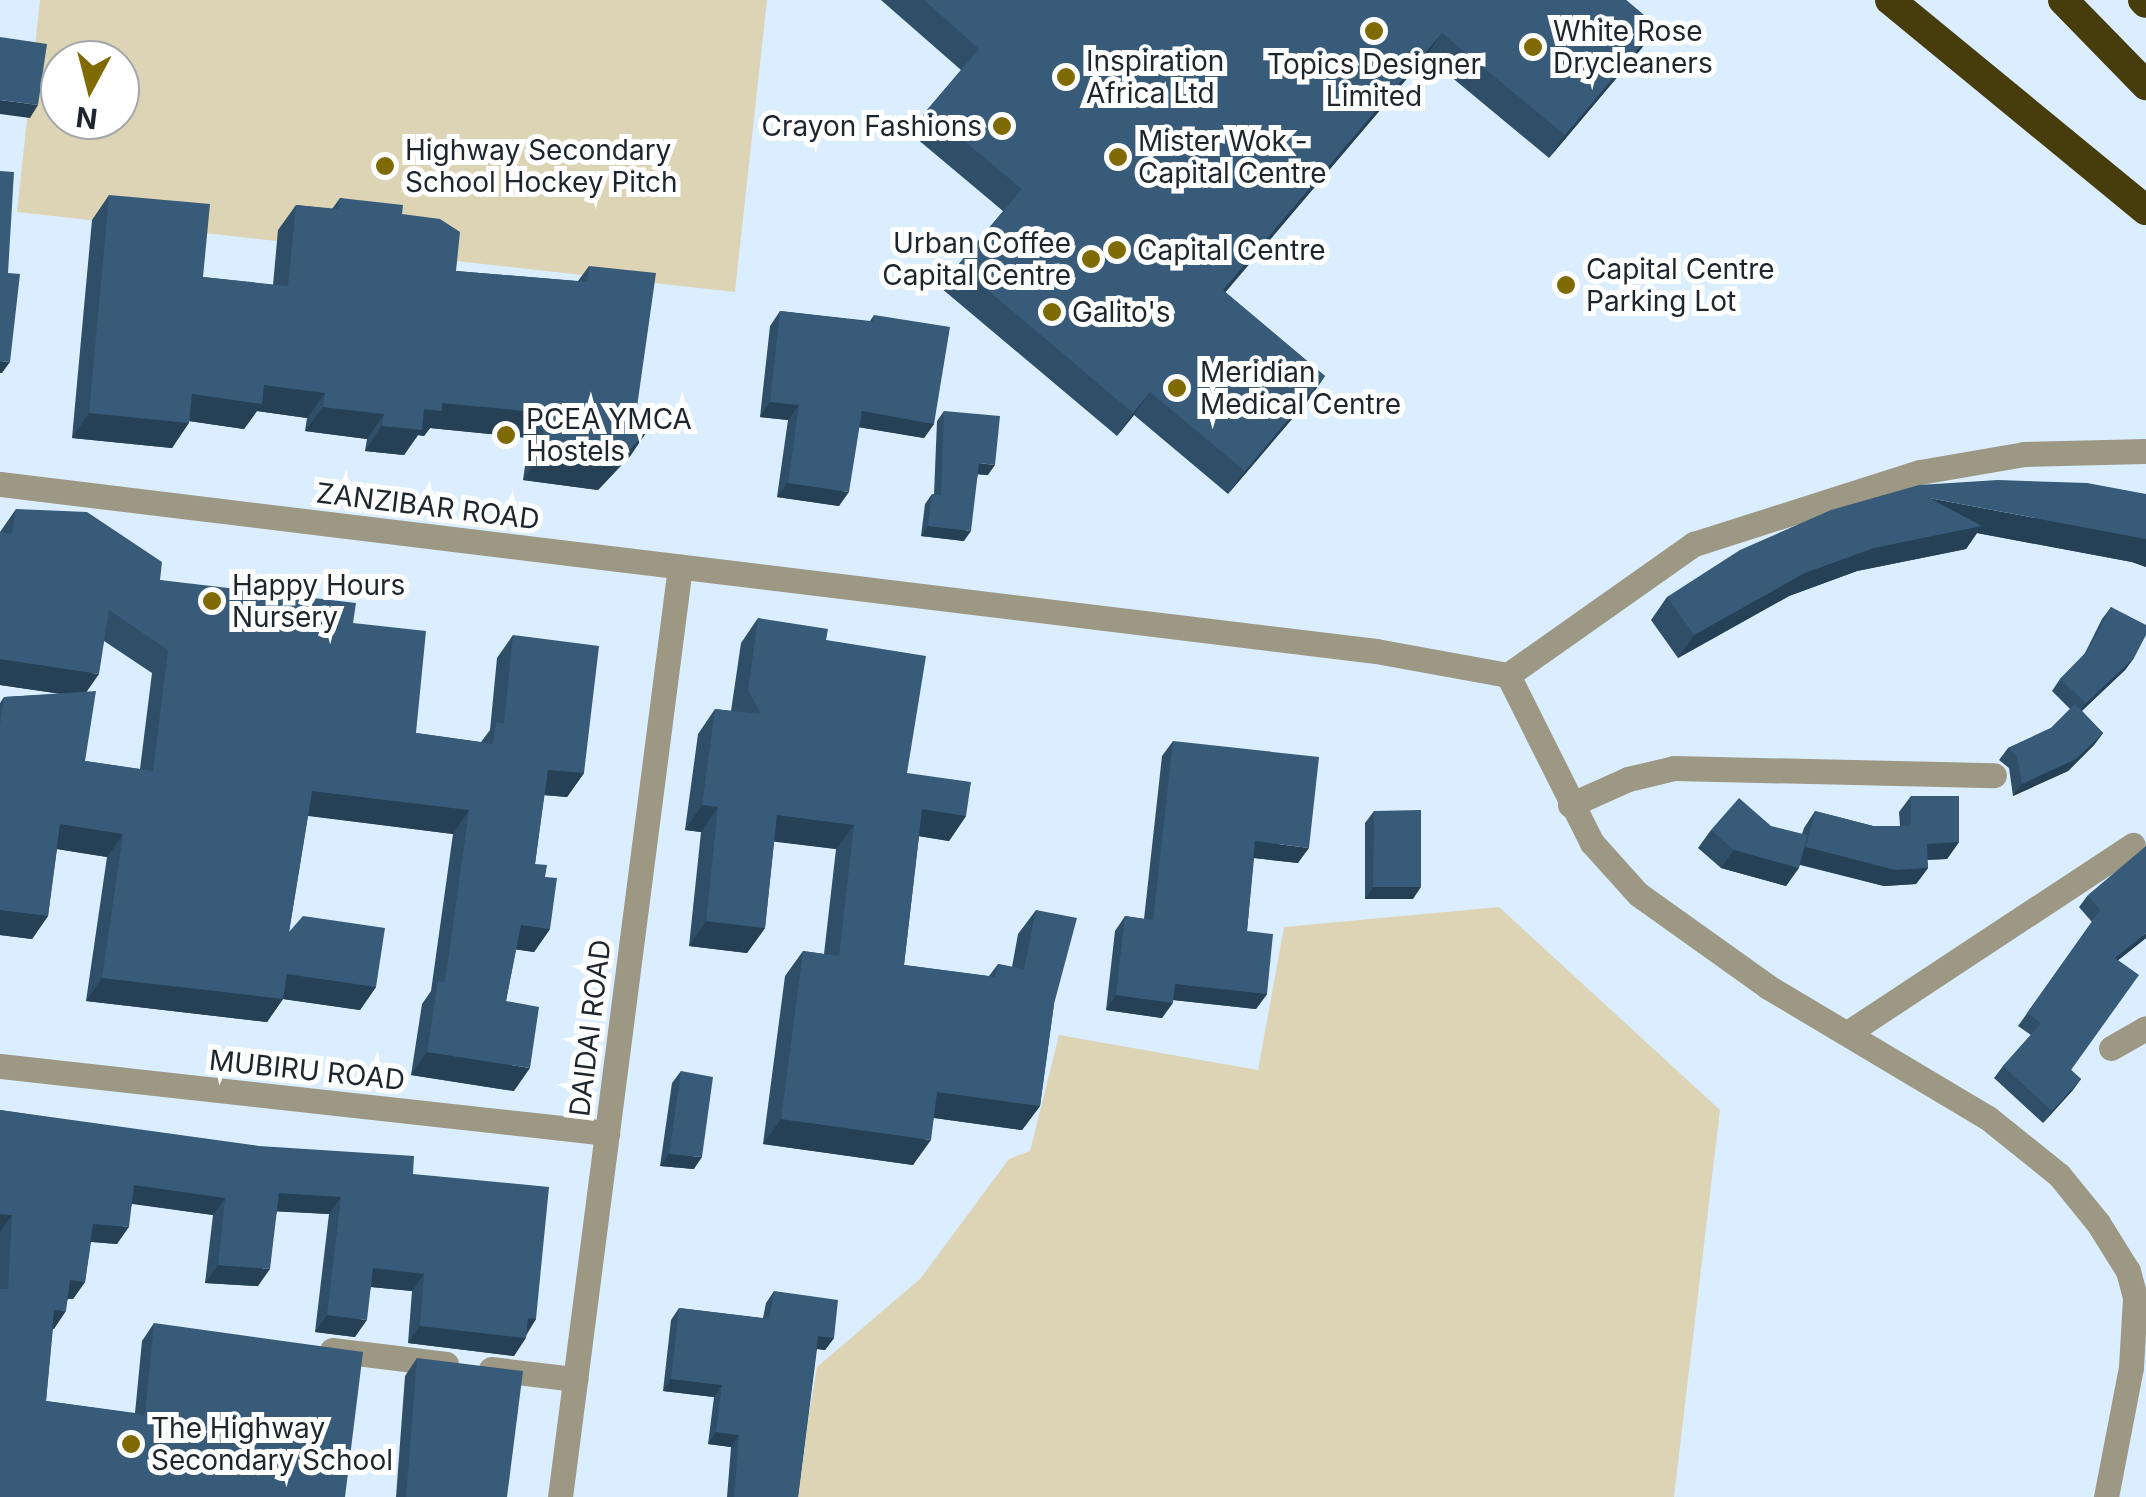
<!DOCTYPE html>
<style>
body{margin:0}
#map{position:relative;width:2146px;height:1497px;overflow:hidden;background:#dbeeff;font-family:Inter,sans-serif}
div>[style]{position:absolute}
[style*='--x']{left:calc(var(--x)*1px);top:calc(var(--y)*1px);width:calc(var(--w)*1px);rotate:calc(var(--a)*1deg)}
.green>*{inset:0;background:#ddd4b6}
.minor>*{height:25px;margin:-12.5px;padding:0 12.5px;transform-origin:12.5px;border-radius:12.5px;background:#9d9884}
.highway>*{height:30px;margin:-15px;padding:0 15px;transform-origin:15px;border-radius:15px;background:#473c0c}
.wall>*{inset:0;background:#2f4e68}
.shaded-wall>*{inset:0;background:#264055}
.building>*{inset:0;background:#375b79}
.dots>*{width:28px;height:28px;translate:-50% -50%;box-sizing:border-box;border:5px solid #fff;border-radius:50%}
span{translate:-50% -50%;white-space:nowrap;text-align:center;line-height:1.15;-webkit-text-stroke:10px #fff;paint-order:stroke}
.poi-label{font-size:28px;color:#1e252c}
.left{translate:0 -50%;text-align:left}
.right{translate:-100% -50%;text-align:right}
.street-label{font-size:28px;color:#1e252c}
.north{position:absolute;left:40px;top:40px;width:100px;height:100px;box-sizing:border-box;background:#fff;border:2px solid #a5a8ab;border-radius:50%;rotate:187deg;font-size:28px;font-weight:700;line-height:40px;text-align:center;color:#1e252c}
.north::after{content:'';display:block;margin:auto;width:35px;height:45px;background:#806a03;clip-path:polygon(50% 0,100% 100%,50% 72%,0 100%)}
</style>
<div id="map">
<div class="green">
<div style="clip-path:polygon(evenodd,40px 0,767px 0,735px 292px,17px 212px,40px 0,60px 60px,120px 60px,120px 120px,60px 120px,60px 60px)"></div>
<div style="clip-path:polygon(1499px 907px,1720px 1110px,1674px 1497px,795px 1497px,817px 1367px,920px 1279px,1009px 1159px,1030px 1151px,1059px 1035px,1258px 1070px,1284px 927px)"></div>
</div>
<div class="minor">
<div style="--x:0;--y:484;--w:1386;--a:6.92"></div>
<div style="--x:1376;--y:651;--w:134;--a:10.3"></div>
<div style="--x:1570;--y:805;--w:64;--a:-24.1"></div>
<div style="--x:1628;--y:779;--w:47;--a:-13.4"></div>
<div style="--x:1674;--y:768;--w:320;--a:1.3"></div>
<div style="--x:1849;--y:1032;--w:340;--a:-33.4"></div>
<div style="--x:2111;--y:1048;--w:40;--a:-29.7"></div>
<div style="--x:0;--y:1066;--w:611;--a:6.3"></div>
<div style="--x:332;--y:1350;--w:115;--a:7"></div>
<div style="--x:491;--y:1369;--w:85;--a:6.8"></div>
<div style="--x:560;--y:1497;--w:938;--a:-82.65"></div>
<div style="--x:2106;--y:1497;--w:132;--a:-79.1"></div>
<div style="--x:2131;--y:1367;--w:70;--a:-86.7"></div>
<div style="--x:2135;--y:1297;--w:27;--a:-105"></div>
<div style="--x:2128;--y:1271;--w:57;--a:-122"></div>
<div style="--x:2098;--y:1223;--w:62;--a:-129.1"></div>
<div style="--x:2059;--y:1175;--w:91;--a:-141.2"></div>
<div style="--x:1988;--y:1118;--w:257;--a:-149.2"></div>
<div style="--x:1767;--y:986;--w:158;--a:-144.5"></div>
<div style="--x:1638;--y:894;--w:69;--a:-132"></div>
<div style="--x:1592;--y:843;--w:188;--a:-116.6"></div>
<div style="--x:1508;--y:675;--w:228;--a:-35.2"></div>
<div style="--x:1694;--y:544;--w:237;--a:-17.7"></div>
<div style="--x:1920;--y:472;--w:106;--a:-9.8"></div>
<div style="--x:2024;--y:454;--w:122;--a:-1.4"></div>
</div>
<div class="highway">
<div style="--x:1890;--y:0;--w:331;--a:39.4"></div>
<div style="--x:2063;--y:0;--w:119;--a:45.7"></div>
<div style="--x:2143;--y:0;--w:4;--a:45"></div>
</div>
<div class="wall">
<div style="clip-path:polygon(881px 0,1626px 0,1657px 26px,1641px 49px,1549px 158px,1426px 56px,1225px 292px,1325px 376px,1309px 399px,1228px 494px,1134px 415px,1117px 436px,941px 288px,958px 265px,1003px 211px,910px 133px,927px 110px,961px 70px)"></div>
<div style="clip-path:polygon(109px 195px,203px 277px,273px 285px,278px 230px,296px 205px,332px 209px,340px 198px,402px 214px,456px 271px,578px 281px,589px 266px,631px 455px,598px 490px,523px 480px,529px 438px,430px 428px,424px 436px,418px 435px,404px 455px,365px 451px,367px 439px,305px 431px,307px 418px,257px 411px,244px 429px,189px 421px,172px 448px,72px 438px,92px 220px)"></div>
<div style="clip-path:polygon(780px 311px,870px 321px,874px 315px,934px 424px,924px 438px,859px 427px,839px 506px,777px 497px,788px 420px,760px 417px,770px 326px)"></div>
<div style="clip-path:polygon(944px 411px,988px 475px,978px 474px,964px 541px,921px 536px,925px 504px,932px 494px,934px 494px,937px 421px)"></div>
<div style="clip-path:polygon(2146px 494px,2146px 567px,2132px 562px,1977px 533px,1966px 549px,1857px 571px,1789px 596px,1678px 658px,1651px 620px,1667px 597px)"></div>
<div style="clip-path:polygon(evenodd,16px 509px,160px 580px,353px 623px,416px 733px,481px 742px,490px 730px,497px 658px,513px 635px,584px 773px,567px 797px,544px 795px,535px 864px,545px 877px,550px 929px,534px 952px,516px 949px,506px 1001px,514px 1091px,411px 1075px,422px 1004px,431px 991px,453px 834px,308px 816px,289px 932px,376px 987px,360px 1010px,283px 999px,267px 1022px,86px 1001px,107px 857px,57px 849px,48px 916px,32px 939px,0 935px,0 703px,4px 697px,61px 694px,0 685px,0 532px,16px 509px,104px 641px,152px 673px,140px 769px,85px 761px,86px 692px,104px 641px)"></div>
<div style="clip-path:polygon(2111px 607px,2134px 658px,2125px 670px,2082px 711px,2103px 733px,2094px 745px,2068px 771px,2013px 796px,2009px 768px,1999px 760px,2008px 748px,2051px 728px,2070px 709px,2052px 691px,2060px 679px,2084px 655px,2102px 619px)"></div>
<div style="clip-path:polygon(758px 618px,826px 640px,907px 773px,966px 816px,949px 841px,919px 836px,904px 965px,989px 976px,998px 964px,1012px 967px,1018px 934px,1036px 910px,1054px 1004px,1040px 1106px,1022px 1130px,934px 1118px,913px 1165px,763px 1144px,785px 976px,803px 951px,824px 954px,836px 849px,774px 841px,765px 928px,747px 953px,689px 946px,701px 832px,685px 830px,698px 734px,715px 709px,731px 711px,741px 643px)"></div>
<div style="clip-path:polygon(1173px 741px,1298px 863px,1254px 858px,1247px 931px,1267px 994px,1256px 1009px,1173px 1000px,1162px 1018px,1106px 1010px,1115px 931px,1125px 916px,1144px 919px,1162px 756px)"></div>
<div style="clip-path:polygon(1911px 796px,1959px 842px,1947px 859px,1927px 860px,1928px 868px,1916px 884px,1884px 886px,1800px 865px,1786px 886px,1721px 868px,1698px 848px,1711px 830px,1802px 834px,1804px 828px,1815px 811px,1873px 826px,1900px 826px,1899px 812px)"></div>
<div style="clip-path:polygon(1374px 811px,1413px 899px,1365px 899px,1365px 823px)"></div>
<div style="clip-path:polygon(2088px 895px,2146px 938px,2118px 960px,2071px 1070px,2081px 1079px,2072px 1091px,2043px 1123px,1994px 1078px,2003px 1066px,2031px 1035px,2018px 1026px,2092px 922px,2079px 907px)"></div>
<div style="clip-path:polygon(681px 1071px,694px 1169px,660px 1166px,672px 1083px)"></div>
<div style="clip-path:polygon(0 1110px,413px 1174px,536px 1319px,514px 1356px,408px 1343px,412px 1291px,371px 1287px,355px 1337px,315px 1332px,329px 1214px,277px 1211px,258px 1286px,205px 1283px,213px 1215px,132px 1204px,117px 1244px,91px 1242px,85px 1282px,73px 1299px,68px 1299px,54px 1329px,53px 1328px,46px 1401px,135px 1413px,142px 1341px,154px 1323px,345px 1497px,0 1497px)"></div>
<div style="clip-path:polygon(774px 1291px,834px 1338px,825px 1350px,817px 1349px,798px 1497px,727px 1497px,731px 1447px,708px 1444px,714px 1397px,663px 1391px,671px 1320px,679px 1308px,763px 1318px,766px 1303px)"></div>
<div style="clip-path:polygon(417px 1358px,507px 1497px,396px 1497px,405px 1376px)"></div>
</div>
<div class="shaded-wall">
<div style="clip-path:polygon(1657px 26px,1641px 49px,1549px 158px,1565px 135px)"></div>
<div style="clip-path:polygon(1442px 33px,1426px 56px,1207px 314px,1223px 290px)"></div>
<div style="clip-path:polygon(0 100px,38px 105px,30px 118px,0 114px)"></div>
<div style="clip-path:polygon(0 361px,10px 362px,2px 373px,0 373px)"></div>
<div style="clip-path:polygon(1325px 376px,1309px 399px,1228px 494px,1245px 471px)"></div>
<div style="clip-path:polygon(264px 385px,325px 393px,307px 418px,257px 411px,244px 429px,175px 419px,192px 394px)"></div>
<div style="clip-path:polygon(1150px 392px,1134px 415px,1117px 436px,1133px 413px)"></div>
<div style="clip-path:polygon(770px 402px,799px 405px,788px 420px,760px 417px)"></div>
<div style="clip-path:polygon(442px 403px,546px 413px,529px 438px,430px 428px,424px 436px,418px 435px,404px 455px,365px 451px,382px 426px)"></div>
<div style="clip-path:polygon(323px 407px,384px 414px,367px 439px,305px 431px)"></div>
<div style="clip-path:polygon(862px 411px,934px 424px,924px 438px,851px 426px)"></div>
<div style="clip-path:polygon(89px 413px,189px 423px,172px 448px,72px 438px)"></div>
<div style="clip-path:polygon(648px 430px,631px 455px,598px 490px,523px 480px,540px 455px)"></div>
<div style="clip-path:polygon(979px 463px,995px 465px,988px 475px,972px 474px)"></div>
<div style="clip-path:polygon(788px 483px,849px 492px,839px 506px,777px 497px)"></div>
<div style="clip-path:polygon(1929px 498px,2146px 539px,2146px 567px,2132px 562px,1977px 533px,1966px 549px,1857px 571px,1789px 596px,1678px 658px,1694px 635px)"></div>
<div style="clip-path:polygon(928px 526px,971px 531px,964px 541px,921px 536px)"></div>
<div style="clip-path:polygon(2134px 658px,2125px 670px,2077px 715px,2086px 703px)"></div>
<div style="clip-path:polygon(0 659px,99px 674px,83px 697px,0 685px)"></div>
<div style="clip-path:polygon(2103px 733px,2094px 745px,2068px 771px,2013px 796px,2022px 784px)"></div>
<div style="clip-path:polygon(548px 770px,584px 773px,567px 797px,531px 794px)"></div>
<div style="clip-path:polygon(312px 791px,469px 810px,453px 834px,296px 814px)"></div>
<div style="clip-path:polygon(702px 805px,718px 807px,701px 832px,685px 830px)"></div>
<div style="clip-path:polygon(922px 809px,966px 816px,949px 841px,905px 834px)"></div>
<div style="clip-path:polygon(777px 815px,854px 825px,836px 849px,760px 840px)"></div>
<div style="clip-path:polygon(60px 824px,123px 834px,107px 857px,44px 847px)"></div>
<div style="clip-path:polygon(1255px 841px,1309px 848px,1298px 863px,1244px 857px)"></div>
<div style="clip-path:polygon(1959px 842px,1947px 859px,1915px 860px,1927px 844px)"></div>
<div style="clip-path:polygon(1806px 847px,1928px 868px,1916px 884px,1884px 886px,1795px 863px)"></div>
<div style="clip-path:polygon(1734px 850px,1799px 868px,1786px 886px,1721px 868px)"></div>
<div style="clip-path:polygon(1373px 887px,1421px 887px,1413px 899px,1365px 899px)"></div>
<div style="clip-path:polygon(0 910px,48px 916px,32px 939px,0 935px)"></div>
<div style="clip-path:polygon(706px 921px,765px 928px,747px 953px,689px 946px)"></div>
<div style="clip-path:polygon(521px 925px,550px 929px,534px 952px,504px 948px)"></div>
<div style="clip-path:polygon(2146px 933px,2146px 938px,2106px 970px,2115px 958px)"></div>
<div style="clip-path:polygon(287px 974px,376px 987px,360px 1010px,283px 999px,267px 1022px,86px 1001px,102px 978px)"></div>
<div style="clip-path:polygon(1175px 984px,1267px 994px,1256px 1009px,1164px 999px)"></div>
<div style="clip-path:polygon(1116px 995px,1173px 1003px,1162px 1018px,1106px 1010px)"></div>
<div style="clip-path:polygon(427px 1052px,530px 1068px,514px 1091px,411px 1075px)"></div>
<div style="clip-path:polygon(2081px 1079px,2072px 1091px,2043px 1123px,2052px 1111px)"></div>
<div style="clip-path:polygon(937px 1092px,1040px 1106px,1022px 1130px,920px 1116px)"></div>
<div style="clip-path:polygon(781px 1119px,931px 1140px,913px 1165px,763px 1144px)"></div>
<div style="clip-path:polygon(669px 1154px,702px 1157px,694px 1169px,660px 1166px)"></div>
<div style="clip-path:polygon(134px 1185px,225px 1198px,213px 1215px,122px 1202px)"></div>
<div style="clip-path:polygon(279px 1193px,341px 1197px,329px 1214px,267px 1211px)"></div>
<div style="clip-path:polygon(0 1214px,12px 1215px,0 1232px)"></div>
<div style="clip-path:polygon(93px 1224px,129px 1227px,117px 1244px,81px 1241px)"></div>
<div style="clip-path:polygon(218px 1265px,270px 1269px,258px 1286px,205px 1283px)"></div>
<div style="clip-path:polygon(373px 1268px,424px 1274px,412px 1291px,361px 1286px)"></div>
<div style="clip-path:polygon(70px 1280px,85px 1282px,73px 1299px,58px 1297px)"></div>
<div style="clip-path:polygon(54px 1310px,66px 1311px,54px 1329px,42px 1327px)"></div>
<div style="clip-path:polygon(327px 1315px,367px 1320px,355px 1337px,315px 1332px)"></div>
<div style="clip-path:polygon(528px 1318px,536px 1319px,524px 1336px)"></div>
<div style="clip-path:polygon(420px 1326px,526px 1338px,514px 1356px,408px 1343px)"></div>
<div style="clip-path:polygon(818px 1336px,834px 1338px,825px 1350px,810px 1348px)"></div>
<div style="clip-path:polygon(671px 1379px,722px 1385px,714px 1397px,663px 1391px)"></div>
<div style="clip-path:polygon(716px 1432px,739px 1435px,731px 1447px,708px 1444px)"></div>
</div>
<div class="building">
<div style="clip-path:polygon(924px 0,1626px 0,1657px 26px,1565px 135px,1442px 33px,1223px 290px,1325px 376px,1245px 471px,1150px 392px,1133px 413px,958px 265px,1022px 189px,927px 110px,979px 49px)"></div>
<div style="clip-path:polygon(0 37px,47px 44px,38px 105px,0 100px)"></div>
<div style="clip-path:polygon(0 171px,14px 172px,8px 273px,20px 274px,10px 362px,0 361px)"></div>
<div style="clip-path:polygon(109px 195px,210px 204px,203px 277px,288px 286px,296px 205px,338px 209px,340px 198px,403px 205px,402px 214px,440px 219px,460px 232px,456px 271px,587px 282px,589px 266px,656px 273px,634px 428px,648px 430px,616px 465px,540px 455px,546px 413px,442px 403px,442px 411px,424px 409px,422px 430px,382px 426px,384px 414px,323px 407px,325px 393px,264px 385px,262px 404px,192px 394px,189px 423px,89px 413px)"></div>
<div style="clip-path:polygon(780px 311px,873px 322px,874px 315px,950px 327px,934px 424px,862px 411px,849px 492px,788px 483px,799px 405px,770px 402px)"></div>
<div style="clip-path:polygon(944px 411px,1000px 416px,995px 465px,979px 463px,971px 531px,928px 526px,932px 494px,941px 495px)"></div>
<div style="clip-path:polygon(1998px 480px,2087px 483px,2146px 494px,2146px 539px,1929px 498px,1982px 526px,1874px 548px,1805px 573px,1694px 635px,1667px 597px,1740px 550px,1831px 510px,1919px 485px)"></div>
<div style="clip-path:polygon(16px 509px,87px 512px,162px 562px,160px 580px,356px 603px,353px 623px,426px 631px,416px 733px,493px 744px,496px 722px,504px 723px,513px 635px,599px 646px,584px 773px,548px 770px,535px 864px,547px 865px,545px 877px,557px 878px,550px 929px,521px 925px,506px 1001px,539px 1007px,530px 1068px,427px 1052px,438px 981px,445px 982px,469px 810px,312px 791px,289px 932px,303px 916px,385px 928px,376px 987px,287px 974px,283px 999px,102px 978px,123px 834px,60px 824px,48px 916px,0 910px,0 724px,4px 697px,96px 691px,85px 761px,153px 771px,168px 650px,109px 610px,99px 674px,0 659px,0 532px,12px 534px)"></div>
<div style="clip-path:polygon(2111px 607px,2146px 625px,2146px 635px,2134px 658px,2086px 703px,2060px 679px,2088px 650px)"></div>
<div style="clip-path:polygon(758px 618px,828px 629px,826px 640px,926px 656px,907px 773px,971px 782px,966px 816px,922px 809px,904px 965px,995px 977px,998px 964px,1024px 969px,1036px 910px,1077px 918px,1054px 1004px,1040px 1106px,937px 1092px,931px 1140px,781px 1119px,803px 951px,839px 956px,854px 825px,777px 815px,765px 928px,706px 921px,718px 807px,702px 805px,715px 709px,761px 714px,748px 690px)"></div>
<div style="clip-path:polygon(2075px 704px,2103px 733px,2076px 759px,2022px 784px,2017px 756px,2008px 748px,2051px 728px)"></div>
<div style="clip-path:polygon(1173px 741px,1319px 757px,1309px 848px,1255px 841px,1247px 931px,1273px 934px,1267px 994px,1175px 984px,1173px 1003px,1116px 995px,1125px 916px,1153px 920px)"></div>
<div style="clip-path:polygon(1911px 796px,1959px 796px,1959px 842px,1927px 844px,1928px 868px,1895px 870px,1806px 847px,1815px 811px,1873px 826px,1911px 826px)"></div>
<div style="clip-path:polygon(1739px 798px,1771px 826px,1807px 835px,1799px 868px,1734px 850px,1711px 830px)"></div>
<div style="clip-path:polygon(1421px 810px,1421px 887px,1373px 887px,1374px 811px)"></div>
<div style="clip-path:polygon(2146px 846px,2146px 933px,2115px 958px,2139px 975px,2071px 1070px,2081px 1079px,2052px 1111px,2003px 1066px,2041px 1023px,2027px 1013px,2100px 910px,2088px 895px)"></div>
<div style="clip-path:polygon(681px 1071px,713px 1077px,702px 1157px,669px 1154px)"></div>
<div style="clip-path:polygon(0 1110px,259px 1146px,414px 1156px,413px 1174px,549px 1187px,536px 1319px,528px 1318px,526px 1338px,420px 1326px,424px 1274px,373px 1268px,367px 1320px,327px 1315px,341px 1197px,279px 1193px,270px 1269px,218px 1265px,225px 1198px,134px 1185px,129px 1227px,93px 1224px,85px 1282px,70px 1280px,66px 1311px,54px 1310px,46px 1401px,145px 1415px,154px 1323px,363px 1352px,345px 1497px,0 1497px,0 1289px,8px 1289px,12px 1215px,0 1214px)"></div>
<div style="clip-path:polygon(774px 1291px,838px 1300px,834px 1338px,818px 1336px,798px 1497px,734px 1497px,739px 1435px,716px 1432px,722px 1385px,671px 1379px,679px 1308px,769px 1319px)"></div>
<div style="clip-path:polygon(417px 1358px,523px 1371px,507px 1497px,406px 1497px)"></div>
</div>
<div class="dots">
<div style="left:1374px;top:31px;background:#806a03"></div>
<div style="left:1533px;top:47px;background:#806a03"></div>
<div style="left:1066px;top:77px;background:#806a03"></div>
<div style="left:1002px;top:126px;background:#806a03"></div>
<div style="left:1118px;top:157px;background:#806a03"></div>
<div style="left:385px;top:166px;background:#806a03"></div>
<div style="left:1117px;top:250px;background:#806a03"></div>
<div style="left:1091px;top:259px;background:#806a03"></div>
<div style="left:1566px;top:285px;background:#806a03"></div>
<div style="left:1052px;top:312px;background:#806a03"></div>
<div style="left:1177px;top:388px;background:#806a03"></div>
<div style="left:506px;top:435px;background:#806a03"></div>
<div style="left:212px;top:601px;background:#806a03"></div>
<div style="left:131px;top:1444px;background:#806a03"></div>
</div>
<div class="poi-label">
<span class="left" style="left:1553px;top:47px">White Rose<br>Drycleaners</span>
<span class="left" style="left:1086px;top:77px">Inspiration<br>Africa Ltd</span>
<span style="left:1374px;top:80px">Topics Designer<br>Limited</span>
<span class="right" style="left:982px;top:126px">Crayon Fashions</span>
<span class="left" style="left:1138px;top:157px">Mister Wok -<br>Capital Centre</span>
<span class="left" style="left:405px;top:166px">Highway Secondary<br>School Hockey Pitch</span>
<span class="right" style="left:1071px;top:259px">Urban Coffee<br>Capital Centre</span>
<span class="left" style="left:1137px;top:250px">Capital Centre</span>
<span class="left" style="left:1586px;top:285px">Capital Centre<br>Parking Lot</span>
<span class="left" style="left:1072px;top:312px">Galito's</span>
<span class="left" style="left:1200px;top:388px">Meridian<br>Medical Centre</span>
<span class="left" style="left:526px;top:435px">PCEA YMCA<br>Hostels</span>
<span class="left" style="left:232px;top:601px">Happy Hours<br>Nursery</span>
<span class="left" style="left:151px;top:1444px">The Highway<br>Secondary School</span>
</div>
<div class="street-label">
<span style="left:428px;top:506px;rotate:7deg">ZANZIBAR ROAD</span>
<span style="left:590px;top:1028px;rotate:-83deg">DAIDAI ROAD</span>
<span style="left:307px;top:1070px;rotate:6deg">MUBIRU ROAD</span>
</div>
<div class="north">N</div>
</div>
